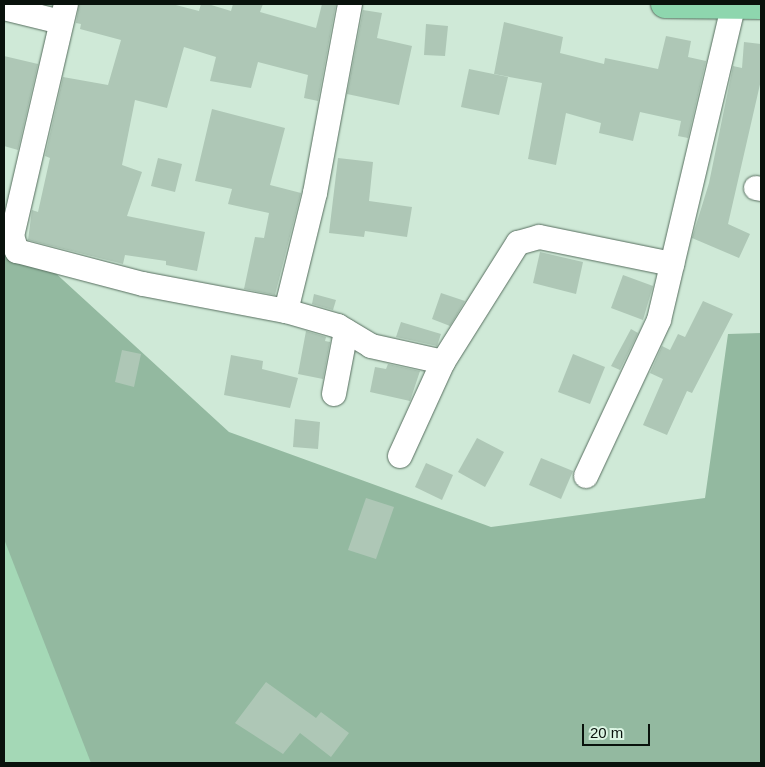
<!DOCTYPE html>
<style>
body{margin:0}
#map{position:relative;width:765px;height:767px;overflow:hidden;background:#cfe9d7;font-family:Arial,sans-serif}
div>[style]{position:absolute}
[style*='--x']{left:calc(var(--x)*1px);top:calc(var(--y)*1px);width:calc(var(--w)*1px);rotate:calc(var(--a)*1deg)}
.green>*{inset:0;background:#93b9a0}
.water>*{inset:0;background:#a4d8b6}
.building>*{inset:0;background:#aec7b6}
.roads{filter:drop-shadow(0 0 1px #576e5f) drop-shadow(0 0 1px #576e5f)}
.minor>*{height:24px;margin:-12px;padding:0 12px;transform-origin:12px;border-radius:12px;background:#fff}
.major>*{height:28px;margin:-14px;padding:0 14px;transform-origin:14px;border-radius:14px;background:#8ed6ae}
span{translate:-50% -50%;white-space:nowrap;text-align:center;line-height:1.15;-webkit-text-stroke:5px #dcf6e4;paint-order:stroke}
.frame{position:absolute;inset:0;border:5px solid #09120c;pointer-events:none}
.scale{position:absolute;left:582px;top:724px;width:68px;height:22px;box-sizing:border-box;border:2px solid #09120c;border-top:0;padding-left:6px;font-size:15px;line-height:18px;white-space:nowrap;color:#09120c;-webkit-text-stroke:4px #dcf6e4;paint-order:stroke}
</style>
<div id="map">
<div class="green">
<div style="clip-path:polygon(4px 226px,229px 432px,491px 527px,705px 498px,728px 334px,761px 333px,761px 763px,4px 763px)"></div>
</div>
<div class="water">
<div style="clip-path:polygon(4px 539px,91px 763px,4px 763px)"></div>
</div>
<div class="building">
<div style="clip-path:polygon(79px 4px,172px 4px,199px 11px,201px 4px,208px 4px,231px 11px,233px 4px,263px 4px,260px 12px,316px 28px,322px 4px,336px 4px,318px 101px,304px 98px,308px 75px,258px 62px,251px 88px,210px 81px,216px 57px,184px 47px,167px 108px,135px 100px,122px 165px,142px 172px,127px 216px,205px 232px,197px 271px,166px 265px,166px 261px,125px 255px,123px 264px,28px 240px,32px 210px,38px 212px,50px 158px,45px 156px,63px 77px,108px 85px,121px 40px,80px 29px,81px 24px,76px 23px)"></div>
<div style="clip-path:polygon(363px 10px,382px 13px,377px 38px,412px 46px,399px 105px,347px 94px)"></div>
<div style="clip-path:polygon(504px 22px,563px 37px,560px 53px,604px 64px,605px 58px,658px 69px,666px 36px,691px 41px,688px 57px,706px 61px,688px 138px,678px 136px,681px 121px,640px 112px,633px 141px,599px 133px,601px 123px,566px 113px,556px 165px,528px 159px,542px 83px,494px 74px)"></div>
<div style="clip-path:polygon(426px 24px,448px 26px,445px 56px,424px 55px)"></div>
<div style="clip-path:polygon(744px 42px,761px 44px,761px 80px,728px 224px,750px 234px,739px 258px,692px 238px,709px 183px,733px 66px,742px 68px)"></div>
<div style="clip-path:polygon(4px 56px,38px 64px,18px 150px,4px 146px)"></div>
<div style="clip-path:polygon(469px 69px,508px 77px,499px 115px,461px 107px)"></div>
<div style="clip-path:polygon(212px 109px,285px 128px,270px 185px,301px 193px,275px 295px,244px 289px,255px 237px,264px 238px,269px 213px,228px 204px,232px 189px,195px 181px)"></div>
<div style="clip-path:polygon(158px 158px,182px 164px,175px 192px,151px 186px)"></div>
<div style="clip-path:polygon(338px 158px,373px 162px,369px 201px,412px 207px,407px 237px,365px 231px,364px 237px,329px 233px)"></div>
<div style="clip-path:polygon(540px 252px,583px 262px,576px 294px,533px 283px)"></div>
<div style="clip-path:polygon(623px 275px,653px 286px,643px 320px,611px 308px)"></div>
<div style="clip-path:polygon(441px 293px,465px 301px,450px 326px,432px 319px)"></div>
<div style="clip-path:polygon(314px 294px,336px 300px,333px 310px,312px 304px)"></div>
<div style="clip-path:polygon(703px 301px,733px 314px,692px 393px,687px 391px,667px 435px,643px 425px,663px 379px,650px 373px,662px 346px,670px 350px,678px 334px,685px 337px)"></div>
<div style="clip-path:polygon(401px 322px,441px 334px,437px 346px,396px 337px)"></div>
<div style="clip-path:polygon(631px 329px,638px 333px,620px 370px,611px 366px)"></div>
<div style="clip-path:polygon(306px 331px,326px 337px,325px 341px,330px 342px,323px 379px,298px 374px)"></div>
<div style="clip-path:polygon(122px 350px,141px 354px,134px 387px,115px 382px)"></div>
<div style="clip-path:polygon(573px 354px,605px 367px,590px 404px,558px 392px)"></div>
<div style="clip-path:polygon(231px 355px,263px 361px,262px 369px,298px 378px,290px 408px,224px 395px)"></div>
<div style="clip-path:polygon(388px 364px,420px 371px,410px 401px,370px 392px,375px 367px,386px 369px)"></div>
<div style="clip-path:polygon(295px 419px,320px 422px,318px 449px,293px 447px)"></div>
<div style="clip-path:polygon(477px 438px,504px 452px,485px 487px,458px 472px)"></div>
<div style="clip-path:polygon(541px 458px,573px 471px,561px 499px,529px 485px)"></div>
<div style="clip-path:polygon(426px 463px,453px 475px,442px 500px,415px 487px)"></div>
<div style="clip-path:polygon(366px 498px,394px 507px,376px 559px,348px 550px)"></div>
<div style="clip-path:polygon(266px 682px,316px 718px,321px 712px,349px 733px,331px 757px,300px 733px,283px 754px,235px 723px)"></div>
</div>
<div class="roads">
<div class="minor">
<div style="--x:66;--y:4;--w:238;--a:103.1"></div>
<div style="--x:12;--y:236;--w:16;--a:72"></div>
<div style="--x:17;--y:251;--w:130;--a:14.7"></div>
<div style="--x:143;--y:284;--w:146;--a:10.7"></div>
<div style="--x:286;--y:311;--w:54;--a:16.1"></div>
<div style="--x:338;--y:326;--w:39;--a:31"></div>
<div style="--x:371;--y:346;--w:74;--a:12.5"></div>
<div style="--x:4;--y:8;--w:59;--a:13.8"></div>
<div style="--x:756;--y:188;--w:5;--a:11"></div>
<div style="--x:286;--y:311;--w:122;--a:-76.2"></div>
<div style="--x:315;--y:193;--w:192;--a:-79.5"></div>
<div style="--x:334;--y:394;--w:64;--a:-79.2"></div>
<div style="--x:400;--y:456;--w:103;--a:-65.4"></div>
<div style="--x:443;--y:362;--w:141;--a:-57.8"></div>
<div style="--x:518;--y:243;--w:22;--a:-16"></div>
<div style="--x:539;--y:237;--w:136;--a:11.5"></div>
<div style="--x:586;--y:476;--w:172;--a:-64.9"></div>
<div style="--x:659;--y:320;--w:322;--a:-76.7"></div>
</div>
<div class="major">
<div style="--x:665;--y:4;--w:96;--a:0.6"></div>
</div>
</div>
<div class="frame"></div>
<div class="scale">20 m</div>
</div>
